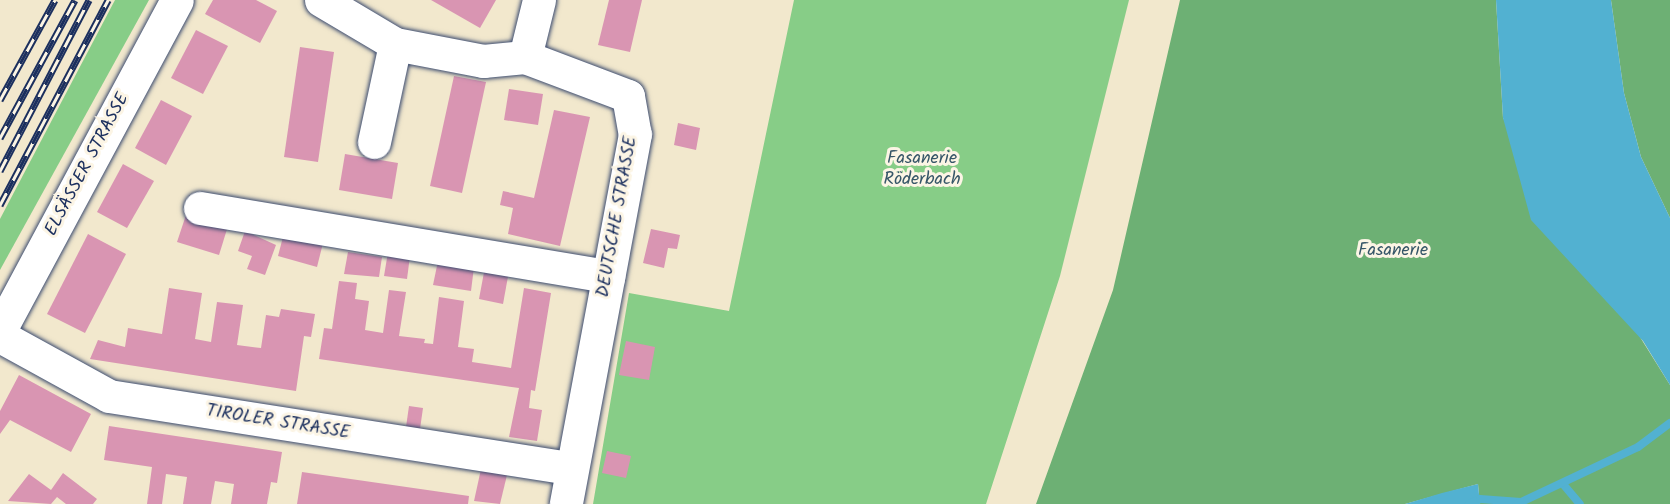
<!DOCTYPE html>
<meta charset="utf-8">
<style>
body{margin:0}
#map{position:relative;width:1670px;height:504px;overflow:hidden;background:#f2e8cd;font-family:Kalam,sans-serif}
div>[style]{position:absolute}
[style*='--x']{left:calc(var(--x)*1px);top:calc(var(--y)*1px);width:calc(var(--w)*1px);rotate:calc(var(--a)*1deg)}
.green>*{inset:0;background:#87cd87}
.forest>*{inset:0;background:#6db074}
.water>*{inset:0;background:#52b1d1}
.stream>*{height:8px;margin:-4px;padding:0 4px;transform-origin:4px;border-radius:4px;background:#52b1d1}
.building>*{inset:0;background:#d995b2}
.roads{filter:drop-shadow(0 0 2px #3b4b6f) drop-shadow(0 0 2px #3b4b6f)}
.minor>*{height:33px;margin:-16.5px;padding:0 16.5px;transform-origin:16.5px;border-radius:16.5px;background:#fff}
.rail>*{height:7px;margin-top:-3.5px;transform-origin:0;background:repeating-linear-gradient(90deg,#fcf5e5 0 14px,#1b2f5e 0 28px);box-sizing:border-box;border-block:2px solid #1b2f5e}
span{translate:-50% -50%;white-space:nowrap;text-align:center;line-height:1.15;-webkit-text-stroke:6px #fcf5e5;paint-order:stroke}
.park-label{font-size:18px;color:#365668}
.street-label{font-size:18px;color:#1b2f5e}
</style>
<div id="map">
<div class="green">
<div style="clip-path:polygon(115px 0,149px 0,0 270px,0 219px)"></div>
<div style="clip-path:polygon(794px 0,1129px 0,1060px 276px,986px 504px,593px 504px,629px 293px,729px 311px)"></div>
</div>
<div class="forest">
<div style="clip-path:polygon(1180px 0,1496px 0,1503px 118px,1670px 385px,1670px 504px,1480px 504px,1478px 484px,1405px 504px,1036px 504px,1113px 290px)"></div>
<div style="clip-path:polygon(1611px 0,1670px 0,1670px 218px,1641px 157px,1624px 93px)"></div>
</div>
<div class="water">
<div style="clip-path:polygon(1496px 0,1611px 0,1624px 93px,1641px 157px,1670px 218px,1670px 385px,1643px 341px,1531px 220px,1503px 118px)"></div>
<div style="clip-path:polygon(1478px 484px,1480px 504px,1405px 504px,1442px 493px)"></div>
</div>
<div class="stream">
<div style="--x:1563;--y:484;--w:26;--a:50"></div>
<div style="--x:1469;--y:504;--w:12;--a:-24"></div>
<div style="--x:1480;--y:499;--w:41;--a:4.2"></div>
<div style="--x:1517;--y:504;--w:134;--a:-25.2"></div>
<div style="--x:1638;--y:447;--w:40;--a:-37"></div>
</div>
<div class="building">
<div style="clip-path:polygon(213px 0,256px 0,277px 11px,260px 43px,205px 14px)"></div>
<div style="clip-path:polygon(431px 0,496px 0,480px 28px)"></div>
<div style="clip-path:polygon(609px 0,642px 0,630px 52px,598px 45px)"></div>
<div style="clip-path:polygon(196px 30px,228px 46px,203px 94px,171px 78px)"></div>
<div style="clip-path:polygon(300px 47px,334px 52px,318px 162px,284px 157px)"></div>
<div style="clip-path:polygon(454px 76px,486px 82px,462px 193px,430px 186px)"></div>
<div style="clip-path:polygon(509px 89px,543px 94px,538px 125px,504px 120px)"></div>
<div style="clip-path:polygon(161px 100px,192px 116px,166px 165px,135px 148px)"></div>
<div style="clip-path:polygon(554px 110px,590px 117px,560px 246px,508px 234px,513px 208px,500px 205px,503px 191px,534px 198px)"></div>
<div style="clip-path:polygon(678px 123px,700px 128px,696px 150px,674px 145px)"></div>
<div style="clip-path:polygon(345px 154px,398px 163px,392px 199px,339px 190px)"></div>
<div style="clip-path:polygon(123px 164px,154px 181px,127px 228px,97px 212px)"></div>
<div style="clip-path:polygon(187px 212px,228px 226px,219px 255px,177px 242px)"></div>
<div style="clip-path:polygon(651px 229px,680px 235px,677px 249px,668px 248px,664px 268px,643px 263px)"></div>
<div style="clip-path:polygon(245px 231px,276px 245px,265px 275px,247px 269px,252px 256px,238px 251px)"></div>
<div style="clip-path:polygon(284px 233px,323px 243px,317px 267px,278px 256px)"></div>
<div style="clip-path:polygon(88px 234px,126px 254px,85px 333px,47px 314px)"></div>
<div style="clip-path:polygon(348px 252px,382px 257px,379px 277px,344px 274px)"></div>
<div style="clip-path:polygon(388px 252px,410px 256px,407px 279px,384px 276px)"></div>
<div style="clip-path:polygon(438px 261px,474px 267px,471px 291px,433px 285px)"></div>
<div style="clip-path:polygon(485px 267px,509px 271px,503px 304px,479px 299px)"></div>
<div style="clip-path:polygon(339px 281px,357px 283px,355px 299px,369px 301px,365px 330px,383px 333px,389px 290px,406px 292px,399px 336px,425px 339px,424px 343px,433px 344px,439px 297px,464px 301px,458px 347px,474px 349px,472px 362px,511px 368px,524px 288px,551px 293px,535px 391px,531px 390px,529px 408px,542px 410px,537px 441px,509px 437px,519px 388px,319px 359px,324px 328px,332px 329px)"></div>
<div style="clip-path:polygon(169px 288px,202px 293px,195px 339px,211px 342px,217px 302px,243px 305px,237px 345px,261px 348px,266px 315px,279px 317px,281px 309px,315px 314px,311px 337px,304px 336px,296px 391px,90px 359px,98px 340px,125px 347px,128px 328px,162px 334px)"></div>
<div style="clip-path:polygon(626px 341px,655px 347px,649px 380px,619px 375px)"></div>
<div style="clip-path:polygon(19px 375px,91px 414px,71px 452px,10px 420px,0 434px,0 411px)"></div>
<div style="clip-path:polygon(409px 406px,423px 408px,420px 429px,406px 427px)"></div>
<div style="clip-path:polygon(109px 426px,282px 452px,277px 483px,271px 482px,267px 504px,231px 504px,234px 484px,215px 481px,211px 504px,183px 504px,187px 477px,166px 474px,162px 504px,147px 504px,152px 467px,104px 460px)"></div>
<div style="clip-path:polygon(607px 451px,631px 456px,626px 478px,602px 473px)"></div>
<div style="clip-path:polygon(481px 469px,507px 475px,500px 504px,474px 501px)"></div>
<div style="clip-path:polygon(302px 472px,469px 496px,468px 504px,297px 504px)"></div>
<div style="clip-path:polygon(63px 473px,97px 499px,93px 504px,66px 504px,57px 497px,51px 504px,8px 501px,29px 474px,51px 490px)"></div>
</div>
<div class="roads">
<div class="minor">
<div style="--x:321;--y:0;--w:86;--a:30.7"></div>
<div style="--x:395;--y:44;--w:90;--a:10.9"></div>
<div style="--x:483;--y:61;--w:42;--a:-5.4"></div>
<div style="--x:539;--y:0;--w:59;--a:103.8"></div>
<div style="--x:525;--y:57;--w:110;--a:20.7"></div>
<div style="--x:628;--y:96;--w:39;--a:80"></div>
<div style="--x:635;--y:134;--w:376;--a:100.6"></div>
<div style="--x:374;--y:142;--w:100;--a:-77.9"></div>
<div style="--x:200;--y:208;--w:414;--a:9.5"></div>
<div style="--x:0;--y:330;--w:374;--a:-61.8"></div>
<div style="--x:0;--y:336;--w:124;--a:28.8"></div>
<div style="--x:109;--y:396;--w:467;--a:8.9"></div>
</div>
</div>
<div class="rail">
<div style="--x:0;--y:100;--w:114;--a:-61.2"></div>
<div style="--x:0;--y:138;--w:157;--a:-61.5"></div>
<div style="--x:0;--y:171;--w:193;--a:-62.5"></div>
<div style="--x:0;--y:205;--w:232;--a:-62.2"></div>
</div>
<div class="park-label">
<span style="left:922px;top:170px">Fasanerie<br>Röderbach</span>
<span style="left:1393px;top:251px">Fasanerie</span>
</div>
<div class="street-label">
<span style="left:88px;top:165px;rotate:-62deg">ELSÄSSER STRASSE</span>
<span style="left:618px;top:217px;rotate:-80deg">DEUTSCHE STRASSE</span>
<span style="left:278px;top:423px;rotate:9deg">TIROLER STRASSE</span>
</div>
</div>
